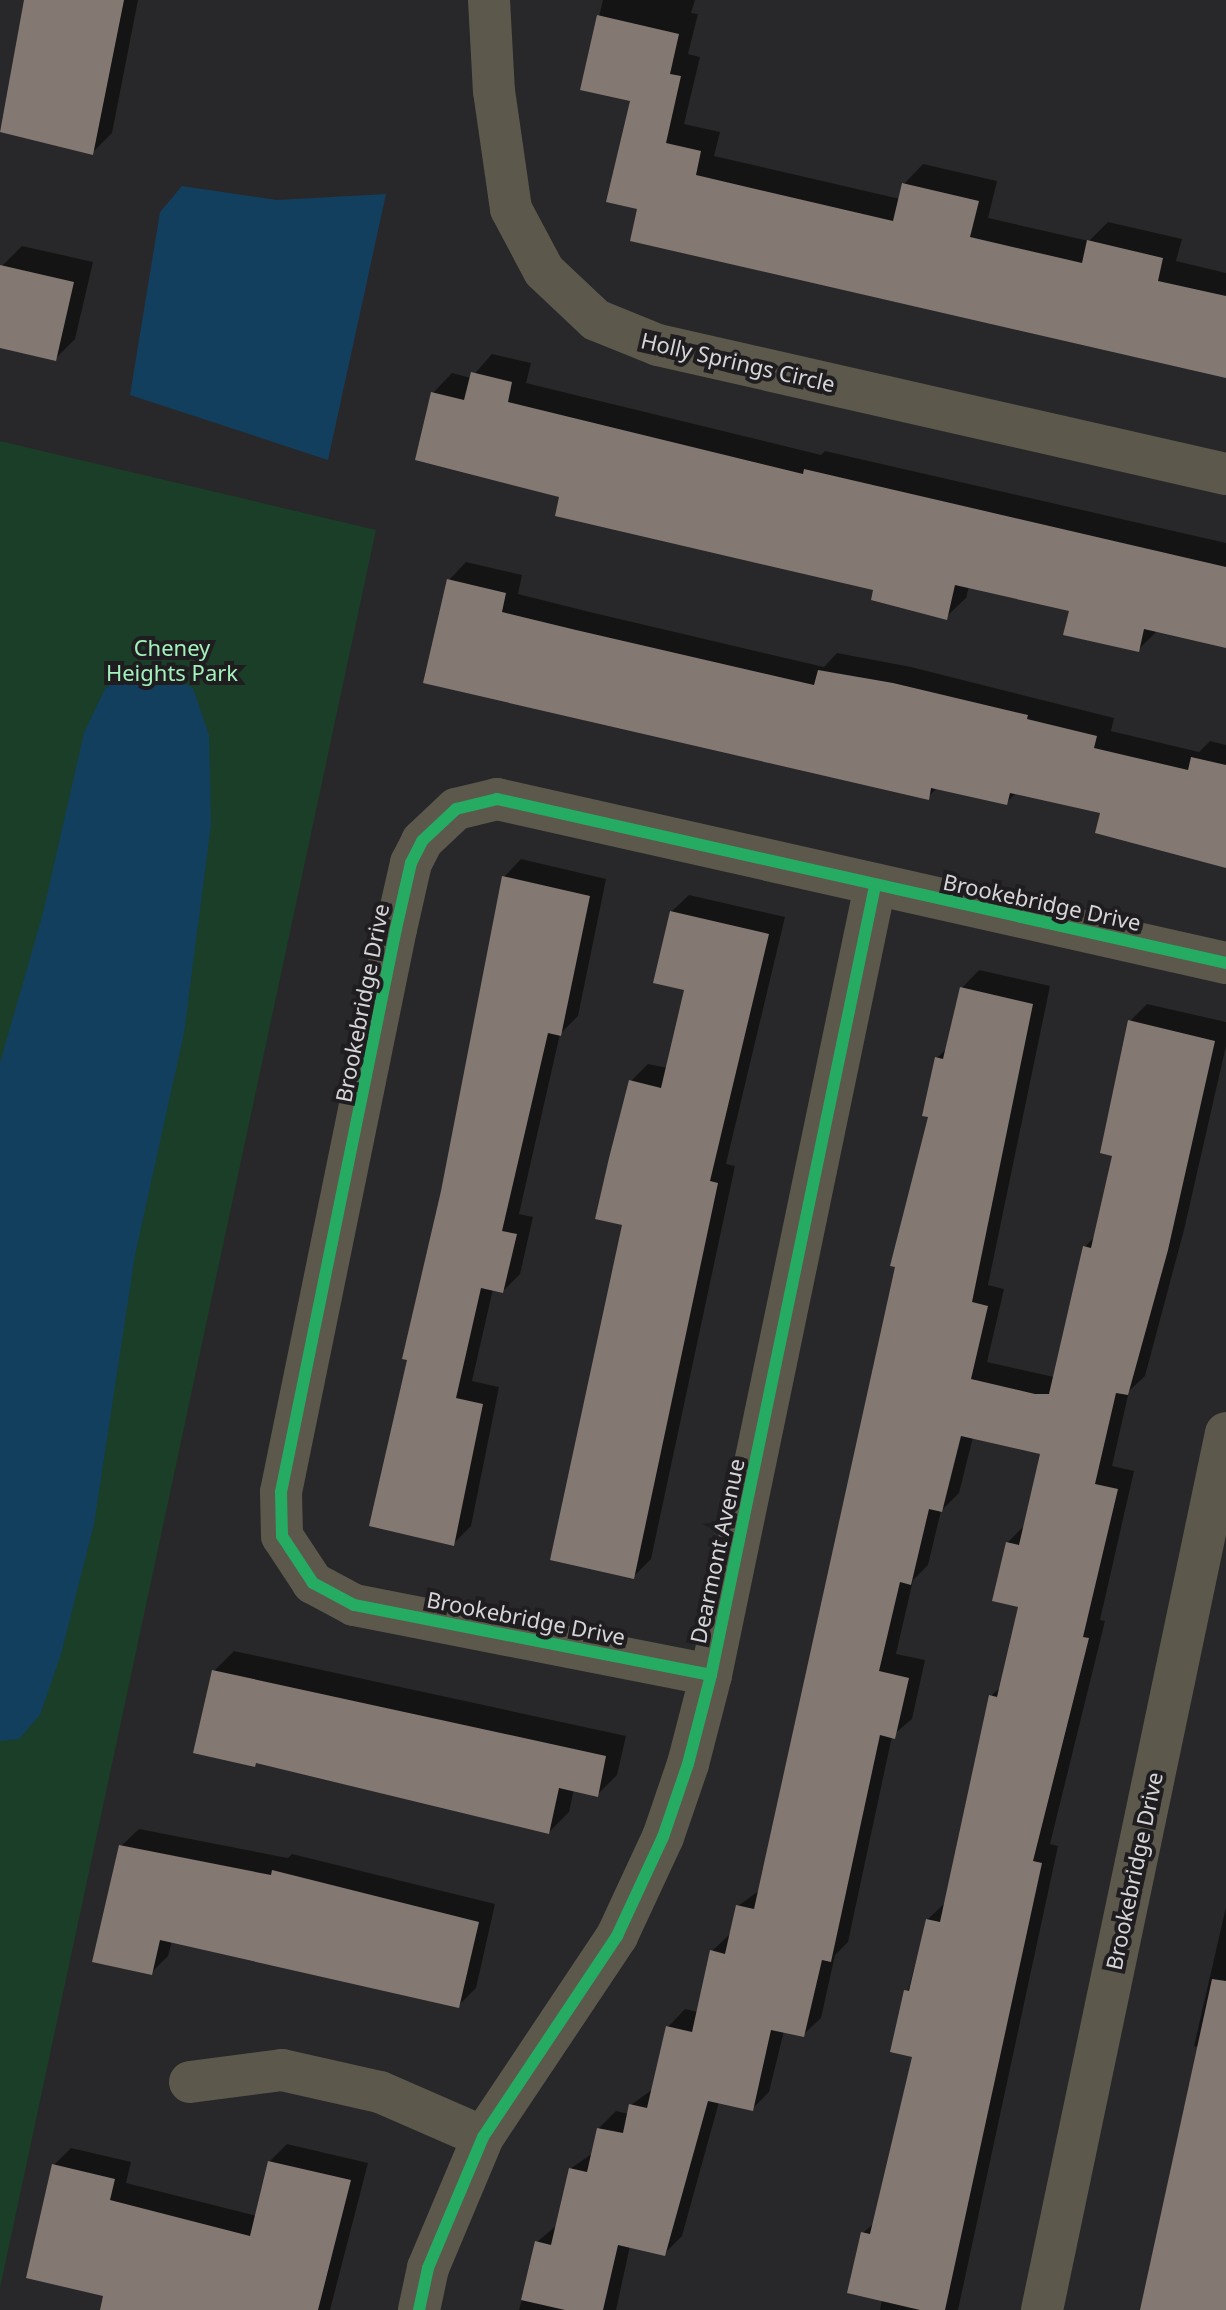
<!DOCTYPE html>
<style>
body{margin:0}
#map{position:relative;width:1226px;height:2310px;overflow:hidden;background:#282729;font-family:"Noto Sans",sans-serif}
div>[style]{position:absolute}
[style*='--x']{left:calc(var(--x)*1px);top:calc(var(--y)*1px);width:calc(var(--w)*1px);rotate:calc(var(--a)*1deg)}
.green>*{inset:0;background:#1a3e28}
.water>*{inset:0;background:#133f5f}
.shadow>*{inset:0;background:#0007}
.building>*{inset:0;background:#837972}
.street>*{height:42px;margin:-21px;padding:0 21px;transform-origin:21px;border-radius:21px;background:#5c584c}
.cycleway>*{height:12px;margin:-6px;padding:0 6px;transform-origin:6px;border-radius:6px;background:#26ab63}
span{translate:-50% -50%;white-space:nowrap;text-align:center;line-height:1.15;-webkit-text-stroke:8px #1f1d20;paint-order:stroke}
.street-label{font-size:22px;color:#d6d5d7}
.park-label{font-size:22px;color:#a2f2bb}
</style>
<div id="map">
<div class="green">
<div style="clip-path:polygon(0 441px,376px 530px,0 2288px)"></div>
</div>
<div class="water">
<div style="clip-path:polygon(182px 186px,277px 200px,386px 194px,328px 460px,130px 395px,160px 212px)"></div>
<div style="clip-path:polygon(153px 668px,193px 688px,209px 735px,211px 824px,184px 1033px,135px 1255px,94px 1524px,61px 1654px,40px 1715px,19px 1739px,0 1741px,0 1063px,43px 913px,84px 733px,105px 689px,125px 673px)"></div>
</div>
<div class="shadow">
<div style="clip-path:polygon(26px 0,138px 0,112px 133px,93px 152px,0 130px)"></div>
<div style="clip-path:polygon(603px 0,695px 0,691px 13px,698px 14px,688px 54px,700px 57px,684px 124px,720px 132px,714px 156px,900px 199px,904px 184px,923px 164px,997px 181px,988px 218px,1089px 241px,1108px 222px,1182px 239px,1176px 261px,1226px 273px,1226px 376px,639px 207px,632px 100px,582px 88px)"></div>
<div style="clip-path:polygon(22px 246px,93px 262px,75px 339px,55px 359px,0 346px,0 276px,2px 266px)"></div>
<div style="clip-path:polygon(492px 354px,531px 363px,526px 383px,821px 455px,825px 451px,1226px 543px,1226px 645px,1158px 630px,1138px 650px,1071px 610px,969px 586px,966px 598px,946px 617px,876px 588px,561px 496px,433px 393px,452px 373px,471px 378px)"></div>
<div style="clip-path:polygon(466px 562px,522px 575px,518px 594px,594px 613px,824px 667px,837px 653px,911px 667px,1114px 718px,1111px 731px,1199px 752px,1210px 741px,1226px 745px,1226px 863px,1102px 812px,1017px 792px,1006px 803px,938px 787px,928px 797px,425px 681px,449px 580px)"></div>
<div style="clip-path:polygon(521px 859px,606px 879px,578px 1016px,560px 1034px,519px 1214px,533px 1217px,520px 1274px,503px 1291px,493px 1289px,472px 1381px,499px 1387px,471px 1526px,453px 1544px,409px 1359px,504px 877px)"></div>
<div style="clip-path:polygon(689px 895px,785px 917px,726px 1164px,735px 1166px,651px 1559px,633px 1577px,625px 1224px,631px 1081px,648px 1064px,668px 1068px,686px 989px,671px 912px)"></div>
<div style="clip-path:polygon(979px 970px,1050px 986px,988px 1285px,1004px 1289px,987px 1362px,1054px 1377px,1085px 1247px,1095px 1236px,1114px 1154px,1130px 1021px,1147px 1004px,1226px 1022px,1226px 1046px,1184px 1230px,1145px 1376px,1129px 1391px,1112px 1466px,1134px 1471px,1100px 1620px,1105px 1621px,1050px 1844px,1058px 1846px,958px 2310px,880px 2310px,882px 2299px,863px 2233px,875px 2222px,914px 2056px,892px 2051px,927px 1920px,945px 1903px,991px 1696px,1002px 1686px,1020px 1606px,1007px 1543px,1025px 1525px,1042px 1453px,973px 1437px,959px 1493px,941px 1511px,928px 1565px,913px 1580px,896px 1654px,925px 1660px,912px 1719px,892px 1736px,848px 1942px,835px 1955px,821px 2018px,803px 2035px,784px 2031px,769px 2092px,752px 2109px,719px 2102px,682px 2236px,664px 2254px,630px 2246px,616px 2310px,519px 2310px,537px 2242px,557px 2225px,570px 2169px,593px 2153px,599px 2128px,616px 2111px,629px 2114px,631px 2105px,653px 2089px,668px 2027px,685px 2009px,698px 2012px,712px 1951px,730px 1934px,738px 1906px,760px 1890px,930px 1116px,937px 1058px,948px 1047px,962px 988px)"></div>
<div style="clip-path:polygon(234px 1651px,626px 1736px,617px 1775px,597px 1795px,574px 1789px,569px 1812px,549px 1832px,259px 1761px,254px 1765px,214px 1671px)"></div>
<div style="clip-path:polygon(139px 1829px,288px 1858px,292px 1854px,495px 1904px,476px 1988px,458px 2006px,172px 1941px,168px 1956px,151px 1973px,121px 1846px)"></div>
<div style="clip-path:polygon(1226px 1907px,1226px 2310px,1143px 2310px,1199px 2047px,1194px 2046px)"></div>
<div style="clip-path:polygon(287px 2144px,368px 2163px,330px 2310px,122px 2310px,105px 2295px,54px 2165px,71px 2148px,131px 2162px,126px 2183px,257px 2216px,269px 2162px)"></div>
</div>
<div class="building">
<div style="clip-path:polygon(24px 0,124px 0,93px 155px,0 132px)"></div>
<div style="clip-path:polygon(597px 15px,679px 34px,670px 74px,681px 76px,666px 143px,701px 151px,696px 175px,893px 221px,902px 183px,979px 201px,970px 237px,1082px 263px,1087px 240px,1163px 258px,1158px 281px,1226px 296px,1226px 378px,630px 241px,637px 209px,606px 202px,630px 101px,580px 90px)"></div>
<div style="clip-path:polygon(0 265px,74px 282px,56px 361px,0 348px)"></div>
<div style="clip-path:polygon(471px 372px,512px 382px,508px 402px,803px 474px,804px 469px,1226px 567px,1226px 648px,1144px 629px,1139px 652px,1063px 635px,1069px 611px,955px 585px,947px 620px,871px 600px,873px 590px,555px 516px,559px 497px,415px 460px,431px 392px,464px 400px)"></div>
<div style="clip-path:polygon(447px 579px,506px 593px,502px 612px,576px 630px,814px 685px,818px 670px,893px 683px,1028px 715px,1027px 719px,1097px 736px,1094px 748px,1188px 770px,1191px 757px,1226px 765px,1226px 868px,1095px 833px,1100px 813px,1010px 793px,1007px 805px,931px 788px,929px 800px,423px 683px)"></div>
<div style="clip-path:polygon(502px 876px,590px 896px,561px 1036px,548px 1033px,502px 1231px,517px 1234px,503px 1293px,481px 1288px,456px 1398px,483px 1404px,454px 1546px,369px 1526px,407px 1360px,402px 1359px,441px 1191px)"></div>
<div style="clip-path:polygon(670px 911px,769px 934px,710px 1181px,718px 1183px,634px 1579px,550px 1560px,622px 1225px,595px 1219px,609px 1158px,629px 1080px,661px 1088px,684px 990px,653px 983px)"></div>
<div style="clip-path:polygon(960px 987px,1033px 1004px,972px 1302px,988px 1306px,971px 1379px,1035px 1394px,1049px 1394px,1083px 1246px,1091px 1248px,1112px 1156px,1100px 1153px,1128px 1020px,1215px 1041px,1168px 1250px,1128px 1395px,1116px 1393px,1095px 1484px,1118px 1489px,1083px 1637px,1089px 1638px,1033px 1861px,1042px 1863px,945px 2310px,920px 2310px,847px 2293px,861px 2232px,870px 2234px,912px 2057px,890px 2052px,904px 1990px,909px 1991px,926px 1919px,940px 1922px,989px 1695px,997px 1697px,1018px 1607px,992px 1601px,1006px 1542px,1019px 1545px,1040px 1454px,961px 1436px,942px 1512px,929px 1509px,911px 1585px,900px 1582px,879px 1671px,909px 1678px,895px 1739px,880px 1735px,831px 1962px,822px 1960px,804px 2037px,771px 2030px,753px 2111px,708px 2101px,665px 2256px,618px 2245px,603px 2310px,565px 2310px,521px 2300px,535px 2241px,551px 2245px,569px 2168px,587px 2172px,597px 2128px,623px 2133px,629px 2104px,647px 2108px,666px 2026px,692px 2032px,710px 1950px,725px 1954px,736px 1905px,754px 1909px,895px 1267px,890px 1266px,928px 1117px,922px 1116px,935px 1057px,943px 1059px)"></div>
<div style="clip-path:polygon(212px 1670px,606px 1756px,598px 1797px,559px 1788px,549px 1834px,256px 1763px,255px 1767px,193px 1753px)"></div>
<div style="clip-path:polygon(119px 1845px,271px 1875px,272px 1870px,479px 1922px,459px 2008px,160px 1940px,152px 1975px,92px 1962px)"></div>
<div style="clip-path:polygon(1212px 1979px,1226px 1981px,1226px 2310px,1140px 2310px)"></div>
<div style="clip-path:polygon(268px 2161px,351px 2180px,318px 2310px,100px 2310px,103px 2296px,26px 2278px,52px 2164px,115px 2179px,110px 2200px,250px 2236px)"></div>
</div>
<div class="street">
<div style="--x:489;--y:0;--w:91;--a:86.9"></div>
<div style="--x:494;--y:91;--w:119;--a:81.8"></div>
<div style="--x:511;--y:209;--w:70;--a:62"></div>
<div style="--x:544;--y:271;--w:71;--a:43.3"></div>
<div style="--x:596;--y:320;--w:67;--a:22"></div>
<div style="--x:658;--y:345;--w:582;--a:12.8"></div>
<div style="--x:711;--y:1675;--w:364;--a:-168.9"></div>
<div style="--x:354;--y:1605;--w:47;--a:-151.8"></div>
<div style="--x:313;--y:1583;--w:56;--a:-123.4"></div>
<div style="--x:282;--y:1536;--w:44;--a:-91.3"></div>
<div style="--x:281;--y:1492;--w:575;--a:-78.46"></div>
<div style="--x:396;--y:929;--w:68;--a:-77.2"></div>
<div style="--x:411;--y:863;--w:25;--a:-63"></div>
<div style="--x:422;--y:841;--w:47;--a:-43.3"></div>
<div style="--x:456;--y:809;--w:42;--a:-13.7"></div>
<div style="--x:497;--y:799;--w:747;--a:12.68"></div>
<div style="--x:190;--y:2082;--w:93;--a:-7.4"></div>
<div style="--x:282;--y:2070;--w:100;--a:12.7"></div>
<div style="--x:380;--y:2092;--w:112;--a:23.6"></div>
<div style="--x:419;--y:2310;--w:43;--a:-77.9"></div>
<div style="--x:428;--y:2268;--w:142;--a:-67.2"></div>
<div style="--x:483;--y:2137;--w:242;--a:-56.3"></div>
<div style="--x:617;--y:1936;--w:109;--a:-65.1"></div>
<div style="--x:663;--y:1837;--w:77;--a:-71.1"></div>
<div style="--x:688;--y:1764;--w:92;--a:-75.5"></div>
<div style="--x:711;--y:1675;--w:806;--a:-78.26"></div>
<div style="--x:1042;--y:2310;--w:896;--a:-78.15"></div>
</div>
<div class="cycleway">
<div style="--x:711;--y:1675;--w:364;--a:-168.9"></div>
<div style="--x:354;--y:1605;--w:47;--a:-151.8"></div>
<div style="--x:313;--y:1583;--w:56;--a:-123.4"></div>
<div style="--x:282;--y:1536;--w:44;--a:-91.3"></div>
<div style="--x:281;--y:1492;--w:575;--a:-78.46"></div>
<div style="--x:396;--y:929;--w:68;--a:-77.2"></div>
<div style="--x:411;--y:863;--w:25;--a:-63"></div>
<div style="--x:422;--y:841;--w:47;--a:-43.3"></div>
<div style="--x:456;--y:809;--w:42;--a:-13.7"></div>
<div style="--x:497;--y:799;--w:747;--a:12.68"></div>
<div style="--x:419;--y:2310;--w:43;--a:-77.9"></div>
<div style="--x:428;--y:2268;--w:142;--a:-67.2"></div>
<div style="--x:483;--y:2137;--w:242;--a:-56.3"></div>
<div style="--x:617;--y:1936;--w:109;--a:-65.1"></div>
<div style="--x:663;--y:1837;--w:77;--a:-71.1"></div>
<div style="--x:688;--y:1764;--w:92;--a:-75.5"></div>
<div style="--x:711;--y:1675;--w:806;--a:-78.26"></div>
</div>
<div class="street-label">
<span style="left:738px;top:362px;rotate:13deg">Holly Springs Circle</span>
<span style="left:1042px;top:902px;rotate:12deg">Brookebridge Drive</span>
<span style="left:362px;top:1003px;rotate:-79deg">Brookebridge Drive</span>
<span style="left:717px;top:1551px;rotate:-78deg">Dearmont Avenue</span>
<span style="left:526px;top:1618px;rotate:11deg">Brookebridge Drive</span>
<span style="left:1134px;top:1871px;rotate:-78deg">Brookebridge Drive</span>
</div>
<div class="park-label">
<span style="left:172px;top:660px">Cheney<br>Heights Park</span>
</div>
</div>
